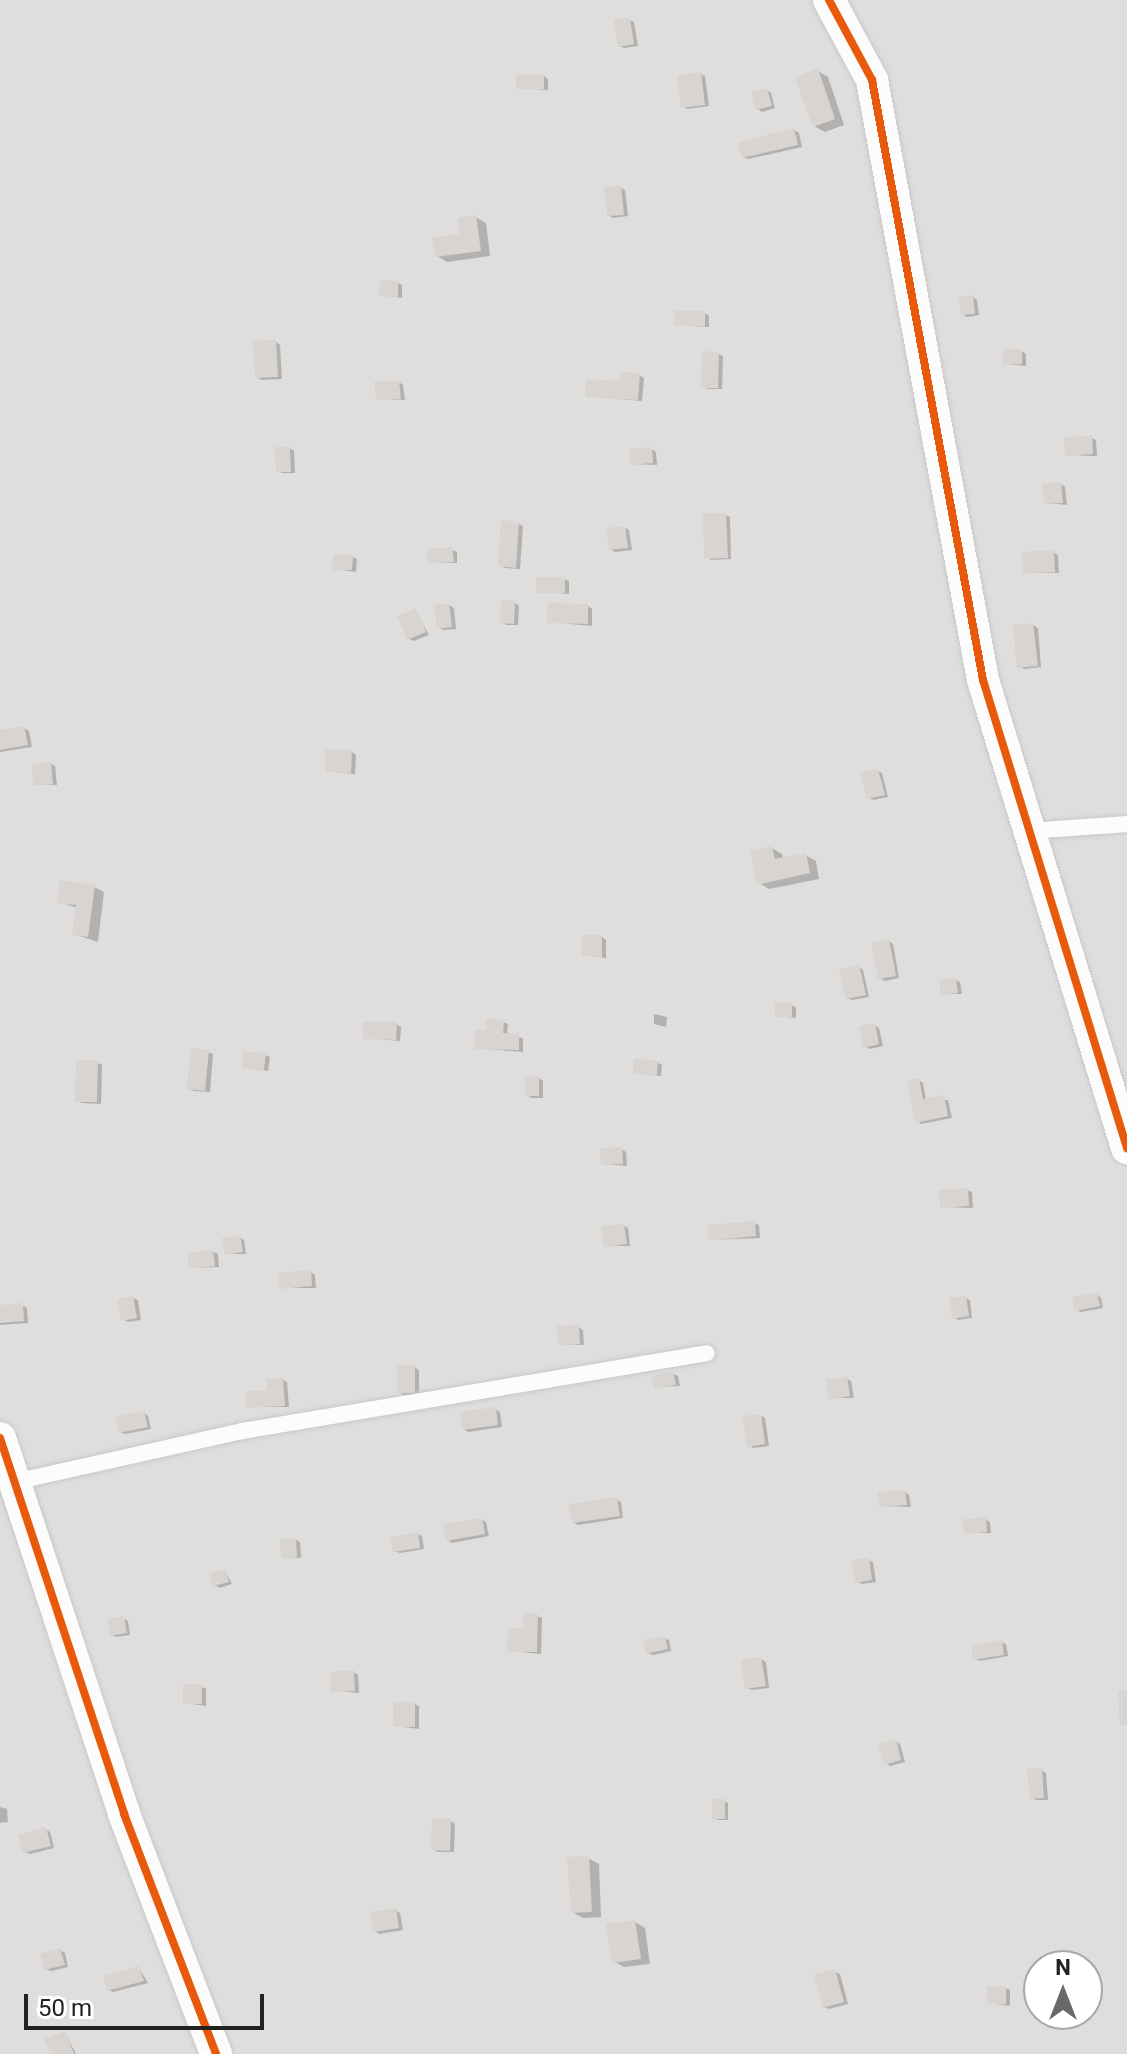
<!DOCTYPE html>
<style>
body{margin:0}
#map{position:relative;width:1127px;height:2054px;overflow:hidden;background:#f0eeeb;font-family:Roboto,sans-serif}
div>[style]{position:absolute}
[style*='--x']{left:calc(var(--x)*1px);top:calc(var(--y)*1px);width:calc(var(--w)*1px);rotate:calc(var(--a)*1deg)}
.residential>*{inset:0;background:#dfdedc}
.shadow>*{inset:0;background:#0003}
.building>*{inset:0;background:#d7d4d2}
.roads{filter:drop-shadow(0 0 2px #c9c8c7) drop-shadow(0 0 2px #c9c8c7)}
.lane>*{height:16px;margin:-8px;padding:0 8px;transform-origin:8px;border-radius:8px;background:#fdfcfc}
.street>*{height:32px;margin:-16px;padding:0 16px;transform-origin:16px;border-radius:16px;background:#fdfcfc}
.cycleway>*{height:8px;margin:-4px;padding:0 4px;transform-origin:4px;border-radius:4px;background:#e8590c}
span{translate:-50% -50%;white-space:nowrap;text-align:center;line-height:1.15;-webkit-text-stroke:6px #fff;paint-order:stroke}
.north{position:absolute;left:1023px;top:1950px;width:80px;height:80px;box-sizing:border-box;background:#fff;border:2px solid #a7a7a7;border-radius:50%;rotate:0deg;font-size:22px;font-weight:700;line-height:32px;text-align:center;color:#222}
.north::after{content:'';display:block;margin:auto;width:28px;height:36px;background:#6a6968;clip-path:polygon(50% 0,100% 100%,50% 72%,0 100%)}
.scale{position:absolute;left:24px;top:1994px;width:240px;height:36px;box-sizing:border-box;border:4px solid #222;border-top:0;padding-left:10px;font-size:24px;line-height:28px;white-space:nowrap;color:#222;-webkit-text-stroke:6px #fff;paint-order:stroke}
</style>
<div id="map">
<div class="residential">
<div style="clip-path:polygon(evenodd,0 0,1127px 0,1127px 2054px,0 2054px,0 0,1039px 1966px,1087px 1966px,1087px 2014px,1039px 2014px,1039px 1966px)"></div>
</div>
<div class="shadow">
<div style="clip-path:polygon(630px 20px,634px 22px,638px 46px,624px 48px,620px 46px)"></div>
<div style="clip-path:polygon(818px 71px,828px 77px,844px 125px,825px 132px,814px 126px)"></div>
<div style="clip-path:polygon(701px 74px,705px 76px,709px 106px,687px 109px,683px 106px)"></div>
<div style="clip-path:polygon(544px 76px,548px 79px,548px 90px,518px 88px)"></div>
<div style="clip-path:polygon(767px 90px,771px 93px,775px 108px,762px 112px,758px 109px)"></div>
<div style="clip-path:polygon(794px 130px,799px 133px,802px 147px,748px 159px,744px 157px)"></div>
<div style="clip-path:polygon(621px 188px,625px 190px,628px 216px,613px 218px,609px 215px)"></div>
<div style="clip-path:polygon(475px 217px,486px 223px,490px 256px,447px 262px,437px 256px,462px 236px)"></div>
<div style="clip-path:polygon(398px 283px,402px 285px,402px 298px,381px 295px)"></div>
<div style="clip-path:polygon(973px 297px,977px 300px,979px 315px,967px 317px,962px 314px)"></div>
<div style="clip-path:polygon(705px 313px,709px 316px,709px 327px,676px 325px)"></div>
<div style="clip-path:polygon(276px 342px,280px 345px,282px 379px,261px 380px,257px 377px)"></div>
<div style="clip-path:polygon(1021px 351px,1026px 354px,1026px 366px,1005px 364px)"></div>
<div style="clip-path:polygon(718px 354px,723px 356px,722px 389px,708px 389px,703px 387px)"></div>
<div style="clip-path:polygon(639px 375px,644px 378px,642px 401px,587px 396px)"></div>
<div style="clip-path:polygon(399px 382px,403px 385px,405px 400px,378px 399px)"></div>
<div style="clip-path:polygon(1091px 438px,1096px 440px,1097px 456px,1067px 455px)"></div>
<div style="clip-path:polygon(290px 448px,294px 451px,295px 473px,282px 473px,278px 471px)"></div>
<div style="clip-path:polygon(651px 449px,656px 452px,657px 465px,633px 464px)"></div>
<div style="clip-path:polygon(1061px 484px,1065px 487px,1067px 505px,1046px 503px)"></div>
<div style="clip-path:polygon(726px 515px,730px 517px,731px 559px,711px 560px,706px 557px)"></div>
<div style="clip-path:polygon(519px 524px,523px 526px,520px 569px,505px 568px,500px 565px)"></div>
<div style="clip-path:polygon(625px 528px,629px 530px,632px 550px,615px 552px,610px 549px)"></div>
<div style="clip-path:polygon(452px 550px,457px 552px,457px 563px,430px 562px)"></div>
<div style="clip-path:polygon(1053px 552px,1058px 555px,1059px 573px,1025px 572px)"></div>
<div style="clip-path:polygon(352px 557px,357px 559px,356px 572px,334px 569px)"></div>
<div style="clip-path:polygon(564px 579px,569px 581px,569px 594px,538px 592px)"></div>
<div style="clip-path:polygon(515px 603px,519px 606px,518px 625px,506px 625px,502px 622px)"></div>
<div style="clip-path:polygon(449px 605px,454px 608px,456px 629px,443px 630px,439px 628px)"></div>
<div style="clip-path:polygon(588px 606px,592px 609px,592px 626px,549px 622px)"></div>
<div style="clip-path:polygon(415px 610px,429px 635px,414px 641px,409px 639px)"></div>
<div style="clip-path:polygon(1033px 625px,1038px 628px,1041px 667px,1024px 669px,1019px 666px)"></div>
<div style="clip-path:polygon(24px 728px,29px 731px,32px 747px,0 752px,0 732px)"></div>
<div style="clip-path:polygon(352px 752px,356px 755px,355px 774px,327px 771px)"></div>
<div style="clip-path:polygon(51px 764px,55px 766px,57px 785px,35px 784px)"></div>
<div style="clip-path:polygon(878px 771px,882px 773px,888px 797px,874px 800px,869px 798px)"></div>
<div style="clip-path:polygon(772px 848px,782px 854px,783px 860px,805px 855px,816px 861px,819px 879px,769px 889px,759px 883px)"></div>
<div style="clip-path:polygon(94px 887px,104px 892px,98px 942px,74px 934px,77px 908px,60px 902px)"></div>
<div style="clip-path:polygon(602px 937px,606px 940px,606px 958px,584px 955px)"></div>
<div style="clip-path:polygon(888px 941px,893px 944px,899px 978px,885px 981px,880px 978px)"></div>
<div style="clip-path:polygon(859px 967px,863px 970px,869px 997px,852px 1000px,847px 998px)"></div>
<div style="clip-path:polygon(956px 980px,960px 982px,962px 994px,943px 994px)"></div>
<div style="clip-path:polygon(791px 1005px,796px 1007px,796px 1018px,777px 1016px)"></div>
<div style="clip-path:polygon(654px 1014px,667px 1017px,666px 1027px,654px 1024px)"></div>
<div style="clip-path:polygon(503px 1022px,508px 1024px,507px 1035px,523px 1038px,523px 1052px,476px 1048px,488px 1032px)"></div>
<div style="clip-path:polygon(396px 1024px,401px 1027px,400px 1041px,365px 1038px)"></div>
<div style="clip-path:polygon(875px 1025px,879px 1028px,883px 1046px,870px 1049px,865px 1046px)"></div>
<div style="clip-path:polygon(209px 1052px,213px 1054px,210px 1092px,194px 1091px,189px 1088px)"></div>
<div style="clip-path:polygon(265px 1055px,270px 1057px,268px 1071px,244px 1067px)"></div>
<div style="clip-path:polygon(97px 1062px,102px 1065px,101px 1104px,81px 1103px,77px 1100px)"></div>
<div style="clip-path:polygon(657px 1062px,662px 1065px,661px 1076px,635px 1073px)"></div>
<div style="clip-path:polygon(539px 1078px,543px 1081px,543px 1098px,532px 1098px,527px 1095px)"></div>
<div style="clip-path:polygon(918px 1080px,923px 1083px,926px 1100px,948px 1100px,952px 1118px,921px 1124px,917px 1121px)"></div>
<div style="clip-path:polygon(621px 1149px,626px 1152px,627px 1166px,603px 1164px)"></div>
<div style="clip-path:polygon(967px 1190px,972px 1192px,973px 1208px,942px 1207px)"></div>
<div style="clip-path:polygon(754px 1223px,759px 1225px,760px 1238px,711px 1240px)"></div>
<div style="clip-path:polygon(624px 1226px,628px 1228px,630px 1246px,606px 1246px)"></div>
<div style="clip-path:polygon(240px 1238px,244px 1240px,246px 1254px,226px 1254px)"></div>
<div style="clip-path:polygon(213px 1252px,218px 1254px,219px 1267px,191px 1268px)"></div>
<div style="clip-path:polygon(310px 1272px,315px 1275px,316px 1288px,282px 1288px)"></div>
<div style="clip-path:polygon(1097px 1295px,1101px 1298px,1103px 1308px,1081px 1312px,1077px 1310px)"></div>
<div style="clip-path:polygon(133px 1298px,138px 1300px,141px 1320px,128px 1322px,123px 1319px)"></div>
<div style="clip-path:polygon(966px 1298px,970px 1300px,972px 1318px,958px 1320px,954px 1317px)"></div>
<div style="clip-path:polygon(22px 1305px,27px 1308px,28px 1323px,0 1325px,0 1307px)"></div>
<div style="clip-path:polygon(578px 1327px,583px 1330px,584px 1345px,560px 1344px)"></div>
<div style="clip-path:polygon(414px 1367px,419px 1370px,419px 1395px,403px 1395px,399px 1392px)"></div>
<div style="clip-path:polygon(673px 1374px,678px 1376px,680px 1386px,655px 1387px)"></div>
<div style="clip-path:polygon(847px 1379px,851px 1381px,854px 1398px,831px 1398px)"></div>
<div style="clip-path:polygon(283px 1380px,287px 1382px,289px 1407px,248px 1407px)"></div>
<div style="clip-path:polygon(495px 1409px,500px 1412px,502px 1427px,468px 1432px,464px 1429px)"></div>
<div style="clip-path:polygon(144px 1413px,148px 1416px,151px 1429px,125px 1434px,120px 1432px)"></div>
<div style="clip-path:polygon(761px 1416px,765px 1418px,769px 1446px,753px 1448px,749px 1445px)"></div>
<div style="clip-path:polygon(905px 1492px,909px 1495px,911px 1507px,881px 1506px)"></div>
<div style="clip-path:polygon(616px 1499px,621px 1502px,623px 1518px,578px 1525px,573px 1522px)"></div>
<div style="clip-path:polygon(985px 1519px,990px 1522px,991px 1533px,966px 1533px)"></div>
<div style="clip-path:polygon(482px 1520px,486px 1522px,489px 1536px,452px 1543px,448px 1540px)"></div>
<div style="clip-path:polygon(417px 1534px,422px 1536px,424px 1549px,400px 1553px,395px 1551px)"></div>
<div style="clip-path:polygon(296px 1540px,300px 1542px,301px 1558px,283px 1557px)"></div>
<div style="clip-path:polygon(868px 1560px,873px 1562px,876px 1582px,862px 1584px,857px 1581px)"></div>
<div style="clip-path:polygon(225px 1571px,232px 1584px,220px 1588px,215px 1585px)"></div>
<div style="clip-path:polygon(537px 1616px,542px 1618px,541px 1654px,509px 1651px)"></div>
<div style="clip-path:polygon(124px 1619px,128px 1621px,130px 1635px,116px 1637px,112px 1635px)"></div>
<div style="clip-path:polygon(664px 1638px,669px 1640px,671px 1651px,653px 1655px,648px 1653px)"></div>
<div style="clip-path:polygon(1001px 1642px,1006px 1644px,1008px 1656px,980px 1661px,975px 1659px)"></div>
<div style="clip-path:polygon(761px 1659px,766px 1662px,769px 1688px,752px 1690px,747px 1688px)"></div>
<div style="clip-path:polygon(354px 1672px,358px 1675px,359px 1693px,332px 1690px)"></div>
<div style="clip-path:polygon(201px 1686px,206px 1689px,206px 1706px,185px 1703px)"></div>
<div style="clip-path:polygon(414px 1704px,419px 1706px,419px 1729px,395px 1726px)"></div>
<div style="clip-path:polygon(895px 1741px,900px 1744px,905px 1762px,890px 1766px,886px 1763px)"></div>
<div style="clip-path:polygon(1041px 1770px,1046px 1773px,1048px 1800px,1036px 1800px,1032px 1798px)"></div>
<div style="clip-path:polygon(724px 1801px,728px 1803px,728px 1820px,718px 1820px,714px 1818px)"></div>
<div style="clip-path:polygon(0 1807px,7px 1809px,8px 1822px,0 1823px)"></div>
<div style="clip-path:polygon(451px 1821px,455px 1824px,454px 1852px,438px 1852px,433px 1849px)"></div>
<div style="clip-path:polygon(45px 1829px,50px 1832px,54px 1848px,30px 1854px,25px 1852px)"></div>
<div style="clip-path:polygon(588px 1858px,599px 1864px,601px 1917px,583px 1918px,572px 1912px)"></div>
<div style="clip-path:polygon(395px 1910px,400px 1913px,403px 1930px,379px 1934px,375px 1931px)"></div>
<div style="clip-path:polygon(635px 1922px,645px 1928px,650px 1964px,624px 1967px,613px 1961px)"></div>
<div style="clip-path:polygon(60px 1950px,65px 1953px,68px 1967px,51px 1971px,46px 1969px)"></div>
<div style="clip-path:polygon(139px 1968px,148px 1983px,113px 1992px,109px 1990px)"></div>
<div style="clip-path:polygon(835px 1972px,840px 1974px,848px 2004px,829px 2009px,824px 2007px)"></div>
<div style="clip-path:polygon(1005px 1988px,1010px 1990px,1010px 2006px,989px 2003px)"></div>
<div style="clip-path:polygon(65px 2033px,76px 2054px,52px 2054px)"></div>
</div>
<div class="building">
<div style="clip-path:polygon(630px 18px,634px 44px,618px 47px,614px 20px)"></div>
<div style="clip-path:polygon(818px 69px,835px 119px,813px 127px,795px 77px)"></div>
<div style="clip-path:polygon(701px 72px,705px 105px,681px 108px,677px 75px)"></div>
<div style="clip-path:polygon(544px 74px,544px 89px,516px 89px,516px 75px)"></div>
<div style="clip-path:polygon(767px 88px,772px 106px,756px 110px,751px 92px)"></div>
<div style="clip-path:polygon(794px 128px,798px 145px,742px 158px,738px 142px)"></div>
<div style="clip-path:polygon(621px 186px,624px 215px,607px 216px,604px 187px)"></div>
<div style="clip-path:polygon(476px 215px,481px 251px,435px 257px,432px 238px,460px 234px,458px 218px)"></div>
<div style="clip-path:polygon(380px 280px,398px 281px,398px 297px,379px 296px)"></div>
<div style="clip-path:polygon(973px 295px,975px 314px,961px 315px,958px 297px)"></div>
<div style="clip-path:polygon(674px 311px,705px 311px,705px 326px,674px 326px)"></div>
<div style="clip-path:polygon(276px 340px,278px 377px,255px 378px,253px 341px)"></div>
<div style="clip-path:polygon(1003px 349px,1022px 349px,1022px 364px,1003px 365px)"></div>
<div style="clip-path:polygon(702px 351px,719px 352px,718px 388px,701px 388px)"></div>
<div style="clip-path:polygon(621px 372px,640px 373px,638px 400px,585px 397px,586px 379px,620px 381px)"></div>
<div style="clip-path:polygon(399px 380px,401px 399px,376px 400px,374px 382px)"></div>
<div style="clip-path:polygon(1092px 436px,1093px 454px,1065px 456px,1064px 437px)"></div>
<div style="clip-path:polygon(290px 446px,291px 472px,276px 472px,275px 447px)"></div>
<div style="clip-path:polygon(652px 447px,653px 463px,631px 465px,629px 449px)"></div>
<div style="clip-path:polygon(1061px 482px,1063px 503px,1044px 504px,1042px 484px)"></div>
<div style="clip-path:polygon(703px 513px,726px 513px,728px 558px,704px 559px)"></div>
<div style="clip-path:polygon(501px 520px,519px 522px,516px 568px,498px 566px)"></div>
<div style="clip-path:polygon(625px 526px,628px 548px,609px 550px,606px 528px)"></div>
<div style="clip-path:polygon(452px 547px,454px 562px,428px 563px,427px 549px)"></div>
<div style="clip-path:polygon(1054px 550px,1055px 572px,1023px 573px,1022px 552px)"></div>
<div style="clip-path:polygon(333px 554px,353px 555px,352px 570px,332px 570px)"></div>
<div style="clip-path:polygon(536px 577px,565px 577px,565px 593px,536px 593px)"></div>
<div style="clip-path:polygon(501px 600px,515px 601px,514px 624px,500px 623px)"></div>
<div style="clip-path:polygon(449px 603px,452px 627px,437px 629px,434px 605px)"></div>
<div style="clip-path:polygon(548px 603px,588px 604px,588px 624px,547px 623px)"></div>
<div style="clip-path:polygon(416px 608px,426px 632px,407px 640px,397px 616px)"></div>
<div style="clip-path:polygon(1033px 623px,1038px 666px,1017px 668px,1013px 625px)"></div>
<div style="clip-path:polygon(24px 726px,28px 745px,0 750px,0 730px)"></div>
<div style="clip-path:polygon(325px 750px,352px 750px,351px 773px,325px 772px)"></div>
<div style="clip-path:polygon(51px 762px,53px 784px,33px 785px,32px 764px)"></div>
<div style="clip-path:polygon(878px 769px,885px 795px,867px 799px,860px 773px)"></div>
<div style="clip-path:polygon(772px 846px,775px 859px,806px 853px,810px 873px,757px 885px,750px 851px)"></div>
<div style="clip-path:polygon(60px 880px,95px 885px,88px 937px,72px 935px,76px 905px,57px 903px)"></div>
<div style="clip-path:polygon(582px 935px,602px 935px,602px 957px,582px 956px)"></div>
<div style="clip-path:polygon(889px 939px,896px 976px,878px 979px,871px 943px)"></div>
<div style="clip-path:polygon(859px 965px,866px 995px,846px 999px,839px 969px)"></div>
<div style="clip-path:polygon(956px 978px,958px 993px,941px 995px,939px 980px)"></div>
<div style="clip-path:polygon(775px 1003px,792px 1003px,792px 1017px,775px 1017px)"></div>
<div style="clip-path:polygon(486px 1019px,504px 1020px,503px 1033px,519px 1034px,519px 1050px,474px 1049px,475px 1030px,486px 1030px)"></div>
<div style="clip-path:polygon(363px 1022px,397px 1022px,396px 1040px,363px 1039px)"></div>
<div style="clip-path:polygon(875px 1023px,879px 1044px,863px 1048px,859px 1026px)"></div>
<div style="clip-path:polygon(191px 1048px,209px 1050px,205px 1091px,187px 1089px)"></div>
<div style="clip-path:polygon(243px 1051px,266px 1053px,264px 1070px,242px 1068px)"></div>
<div style="clip-path:polygon(633px 1059px,658px 1060px,657px 1075px,633px 1074px)"></div>
<div style="clip-path:polygon(76px 1060px,98px 1060px,97px 1102px,75px 1102px)"></div>
<div style="clip-path:polygon(539px 1076px,539px 1096px,525px 1096px,525px 1077px)"></div>
<div style="clip-path:polygon(919px 1078px,923px 1099px,944px 1095px,948px 1116px,915px 1123px,907px 1080px)"></div>
<div style="clip-path:polygon(622px 1147px,623px 1164px,601px 1165px,600px 1148px)"></div>
<div style="clip-path:polygon(968px 1188px,969px 1206px,940px 1208px,939px 1190px)"></div>
<div style="clip-path:polygon(755px 1221px,756px 1236px,709px 1241px,707px 1225px)"></div>
<div style="clip-path:polygon(624px 1224px,627px 1244px,604px 1247px,601px 1226px)"></div>
<div style="clip-path:polygon(240px 1235px,243px 1252px,225px 1255px,222px 1238px)"></div>
<div style="clip-path:polygon(213px 1250px,215px 1266px,189px 1269px,187px 1253px)"></div>
<div style="clip-path:polygon(311px 1270px,312px 1286px,280px 1289px,278px 1273px)"></div>
<div style="clip-path:polygon(1097px 1293px,1100px 1306px,1075px 1311px,1072px 1297px)"></div>
<div style="clip-path:polygon(133px 1296px,137px 1318px,121px 1321px,117px 1299px)"></div>
<div style="clip-path:polygon(966px 1296px,969px 1316px,952px 1319px,949px 1298px)"></div>
<div style="clip-path:polygon(23px 1303px,24px 1321px,0 1323px,0 1305px)"></div>
<div style="clip-path:polygon(579px 1325px,580px 1344px,558px 1345px,557px 1326px)"></div>
<div style="clip-path:polygon(397px 1365px,415px 1365px,415px 1393px,397px 1393px)"></div>
<div style="clip-path:polygon(673px 1371px,676px 1385px,654px 1388px,651px 1376px)"></div>
<div style="clip-path:polygon(847px 1377px,850px 1396px,829px 1400px,826px 1379px)"></div>
<div style="clip-path:polygon(283px 1378px,285px 1406px,246px 1408px,246px 1391px,267px 1390px,266px 1379px)"></div>
<div style="clip-path:polygon(496px 1407px,498px 1425px,462px 1430px,460px 1412px)"></div>
<div style="clip-path:polygon(144px 1411px,148px 1427px,119px 1433px,115px 1417px)"></div>
<div style="clip-path:polygon(761px 1414px,765px 1444px,747px 1447px,743px 1416px)"></div>
<div style="clip-path:polygon(905px 1490px,907px 1505px,879px 1507px,878px 1492px)"></div>
<div style="clip-path:polygon(617px 1497px,620px 1516px,572px 1523px,568px 1504px)"></div>
<div style="clip-path:polygon(986px 1517px,987px 1532px,964px 1534px,963px 1519px)"></div>
<div style="clip-path:polygon(482px 1518px,485px 1534px,446px 1541px,443px 1524px)"></div>
<div style="clip-path:polygon(418px 1532px,420px 1548px,393px 1552px,390px 1537px)"></div>
<div style="clip-path:polygon(296px 1538px,297px 1557px,281px 1558px,280px 1539px)"></div>
<div style="clip-path:polygon(869px 1558px,872px 1580px,855px 1583px,852px 1560px)"></div>
<div style="clip-path:polygon(225px 1569px,229px 1582px,213px 1586px,209px 1574px)"></div>
<div style="clip-path:polygon(523px 1613px,538px 1614px,537px 1652px,507px 1652px,508px 1628px,523px 1628px)"></div>
<div style="clip-path:polygon(124px 1616px,127px 1633px,110px 1636px,108px 1619px)"></div>
<div style="clip-path:polygon(665px 1636px,668px 1649px,646px 1654px,643px 1640px)"></div>
<div style="clip-path:polygon(1002px 1640px,1004px 1655px,973px 1660px,971px 1645px)"></div>
<div style="clip-path:polygon(761px 1657px,766px 1686px,745px 1689px,741px 1660px)"></div>
<div style="clip-path:polygon(354px 1670px,355px 1691px,330px 1692px,330px 1672px)"></div>
<div style="clip-path:polygon(183px 1684px,202px 1684px,202px 1704px,183px 1704px)"></div>
<div style="clip-path:polygon(1127px 1690px,1127px 1725px,1120px 1725px,1118px 1691px)"></div>
<div style="clip-path:polygon(393px 1702px,415px 1702px,415px 1727px,393px 1727px)"></div>
<div style="clip-path:polygon(896px 1739px,901px 1760px,884px 1765px,878px 1744px)"></div>
<div style="clip-path:polygon(1042px 1768px,1044px 1798px,1030px 1799px,1027px 1769px)"></div>
<div style="clip-path:polygon(712px 1799px,725px 1799px,725px 1819px,712px 1819px)"></div>
<div style="clip-path:polygon(432px 1819px,451px 1819px,450px 1851px,431px 1850px)"></div>
<div style="clip-path:polygon(46px 1827px,51px 1846px,23px 1853px,18px 1835px)"></div>
<div style="clip-path:polygon(589px 1856px,592px 1912px,571px 1913px,567px 1857px)"></div>
<div style="clip-path:polygon(396px 1908px,399px 1928px,373px 1932px,370px 1912px)"></div>
<div style="clip-path:polygon(635px 1920px,641px 1959px,612px 1963px,606px 1924px)"></div>
<div style="clip-path:polygon(60px 1948px,65px 1965px,44px 1970px,40px 1954px)"></div>
<div style="clip-path:polygon(139px 1966px,144px 1981px,107px 1991px,103px 1976px)"></div>
<div style="clip-path:polygon(835px 1969px,844px 2002px,823px 2008px,814px 1975px)"></div>
<div style="clip-path:polygon(987px 1986px,1006px 1986px,1006px 2004px,987px 2004px)"></div>
<div style="clip-path:polygon(65px 2031px,74px 2054px,50px 2054px,44px 2039px)"></div>
</div>
<div class="roads">
<div class="lane">
<div style="--x:1029;--y:831;--w:98;--a:-4.1"></div>
<div style="--x:14;--y:1482;--w:234;--a:-12.6"></div>
<div style="--x:242;--y:1431;--w:471;--a:-9.5"></div>
</div>
<div class="street">
<div style="--x:829;--y:0;--w:91;--a:61.7"></div>
<div style="--x:872;--y:80;--w:610;--a:79.52"></div>
<div style="--x:983;--y:680;--w:490;--a:72.9"></div>
<div style="--x:0;--y:1438;--w:396;--a:71.7"></div>
<div style="--x:124;--y:1814;--w:257;--a:69"></div>
</div>
</div>
<div class="cycleway">
<div style="--x:829;--y:0;--w:91;--a:61.7"></div>
<div style="--x:872;--y:80;--w:610;--a:79.52"></div>
<div style="--x:983;--y:680;--w:490;--a:72.9"></div>
<div style="--x:0;--y:1438;--w:396;--a:71.7"></div>
<div style="--x:124;--y:1814;--w:257;--a:69"></div>
</div>
<div class="north">N</div>
<div class="scale">50 m</div>
</div>
